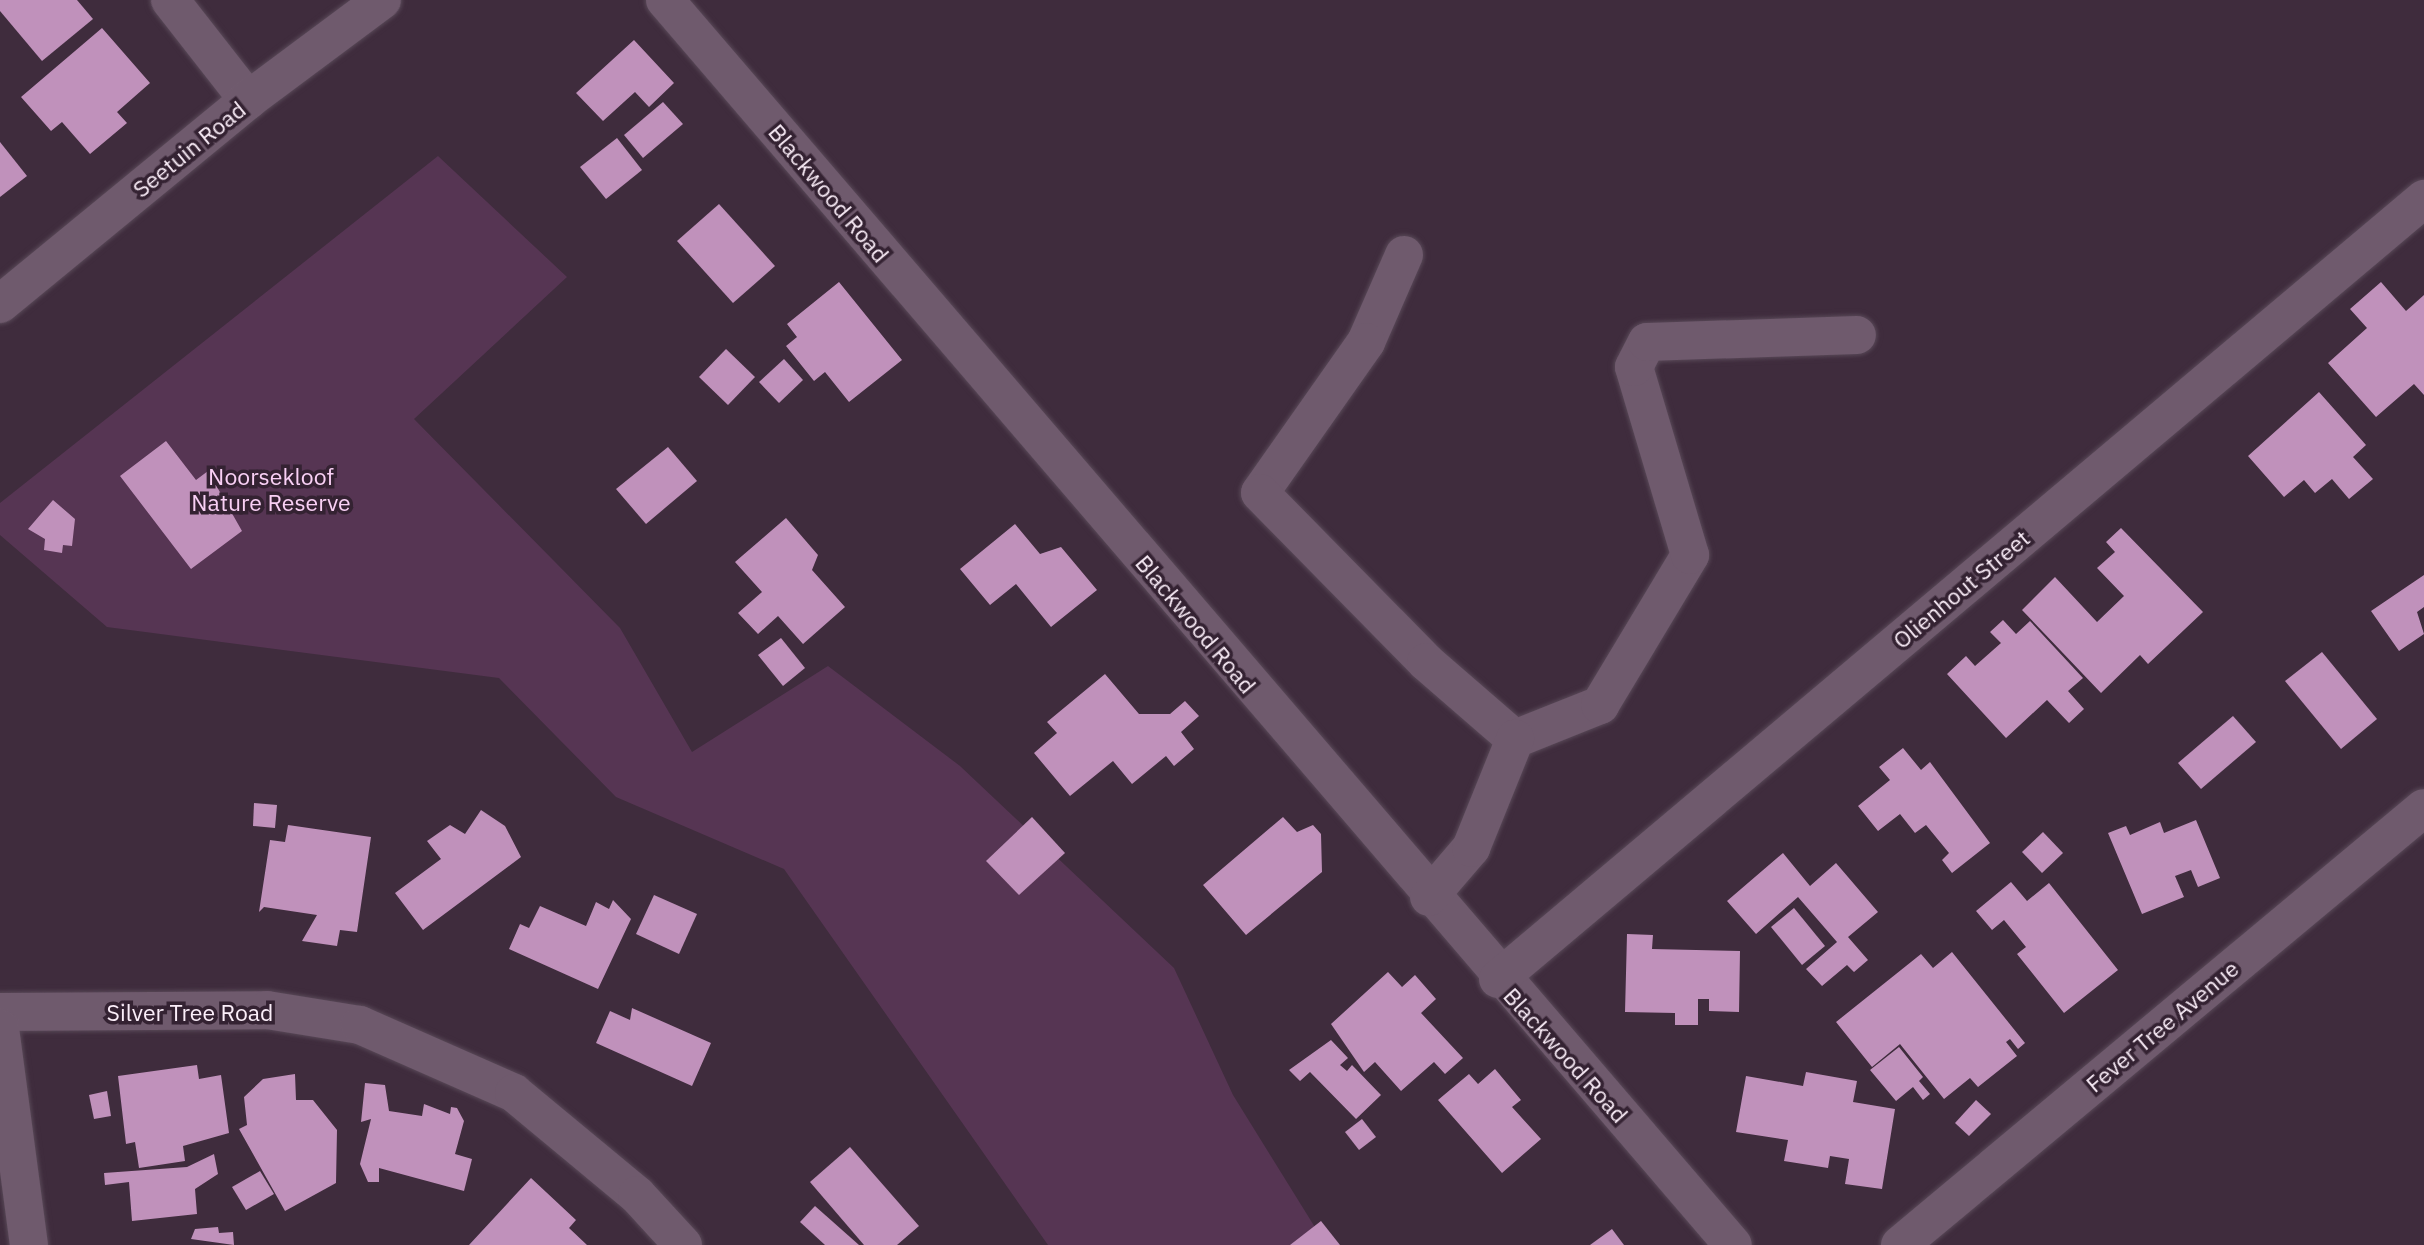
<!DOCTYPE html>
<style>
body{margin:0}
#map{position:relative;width:2424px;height:1245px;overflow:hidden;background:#3f2c3d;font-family:"IBM Plex Sans",sans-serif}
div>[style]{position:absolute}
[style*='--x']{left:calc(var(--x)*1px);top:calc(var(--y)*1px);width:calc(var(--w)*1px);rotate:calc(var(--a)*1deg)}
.green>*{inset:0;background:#563553}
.building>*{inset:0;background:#c091bb}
.roads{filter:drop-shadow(0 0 2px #584857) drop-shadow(0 0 2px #584857)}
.minor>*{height:38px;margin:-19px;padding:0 19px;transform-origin:19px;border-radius:19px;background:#6f5a6d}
.tertiary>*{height:38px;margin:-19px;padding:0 19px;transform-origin:19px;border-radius:19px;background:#6f5a6d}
span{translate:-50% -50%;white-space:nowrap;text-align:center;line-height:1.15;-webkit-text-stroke:7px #342232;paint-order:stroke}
.street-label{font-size:23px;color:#fbeef9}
.park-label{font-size:23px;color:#f9d0f5}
</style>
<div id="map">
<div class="green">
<div style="clip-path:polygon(438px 156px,567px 277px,414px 419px,620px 628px,692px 752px,828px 666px,960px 766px,1174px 968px,1233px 1095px,1326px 1245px,1048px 1245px,784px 869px,616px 797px,499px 678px,107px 627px,0 535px,0 503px)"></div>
</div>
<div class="building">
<div style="clip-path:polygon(0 0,77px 0,93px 19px,42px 61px,0 11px)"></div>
<div style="clip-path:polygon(102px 28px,150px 83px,117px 112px,127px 123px,90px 154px,62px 122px,51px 131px,21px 97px)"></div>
<div style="clip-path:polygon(634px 40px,674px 83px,649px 107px,635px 92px,603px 121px,576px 93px)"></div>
<div style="clip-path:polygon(663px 102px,683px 124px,643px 158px,624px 135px)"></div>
<div style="clip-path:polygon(617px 138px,642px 170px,606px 199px,580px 167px)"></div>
<div style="clip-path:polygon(0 142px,27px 176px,0 197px)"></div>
<div style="clip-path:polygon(719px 204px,775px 266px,733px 303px,677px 241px)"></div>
<div style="clip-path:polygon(839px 282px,902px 360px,849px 402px,825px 372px,814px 381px,786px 346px,797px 337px,787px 324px)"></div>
<div style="clip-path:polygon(2381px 282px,2406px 311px,2424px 295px,2424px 395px,2414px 384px,2376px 417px,2328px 363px,2367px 328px,2350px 309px)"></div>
<div style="clip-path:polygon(726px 349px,755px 377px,728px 405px,699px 377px)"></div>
<div style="clip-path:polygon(784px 359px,803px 380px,779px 403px,759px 382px)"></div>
<div style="clip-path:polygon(2319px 392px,2366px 445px,2353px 457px,2373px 479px,2349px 499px,2332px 479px,2315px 493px,2304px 480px,2284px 497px,2248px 456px)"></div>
<div style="clip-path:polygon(166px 441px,196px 480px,208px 471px,242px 531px,191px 569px,120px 476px)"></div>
<div style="clip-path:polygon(668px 447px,697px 481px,646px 524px,616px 489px)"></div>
<div style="clip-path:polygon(53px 500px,75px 519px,72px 546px,63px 545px,62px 553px,44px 550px,45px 539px,28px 529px)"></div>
<div style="clip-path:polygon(786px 518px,818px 555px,812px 570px,845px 607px,803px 644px,778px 616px,758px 634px,738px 613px,762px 592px,735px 562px)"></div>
<div style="clip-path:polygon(1015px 524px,1040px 554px,1061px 547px,1097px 590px,1051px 627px,1016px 584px,990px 605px,960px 569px)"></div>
<div style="clip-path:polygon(2121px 528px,2203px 612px,2148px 664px,2140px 655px,2101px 693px,2022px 610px,2055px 577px,2097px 622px,2124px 596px,2097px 568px,2115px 552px,2106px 542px)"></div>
<div style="clip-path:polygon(2424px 575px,2424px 607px,2417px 612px,2424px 634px,2399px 651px,2371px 611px)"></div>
<div style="clip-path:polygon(2003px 620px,2016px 634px,2030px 621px,2083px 678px,2068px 691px,2084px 709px,2069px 723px,2047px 700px,2006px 738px,1947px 674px,1966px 656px,1975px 666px,2001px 643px,1990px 632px)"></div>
<div style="clip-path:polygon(781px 638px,805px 668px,783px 686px,758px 655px)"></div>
<div style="clip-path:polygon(2322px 652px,2377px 719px,2341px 749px,2285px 681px)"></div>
<div style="clip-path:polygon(1105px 674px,1139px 714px,1170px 714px,1185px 701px,1199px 716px,1181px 732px,1194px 749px,1174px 766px,1166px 756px,1132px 784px,1113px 761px,1070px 796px,1034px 753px,1057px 733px,1047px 722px)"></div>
<div style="clip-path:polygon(2233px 716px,2256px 742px,2201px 789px,2178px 763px)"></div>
<div style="clip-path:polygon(1903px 748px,1921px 770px,1930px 762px,1990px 843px,1952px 873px,1942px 860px,1949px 853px,1926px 825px,1915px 833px,1900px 814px,1878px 831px,1858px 806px,1890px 780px,1879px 767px)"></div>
<div style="clip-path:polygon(254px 803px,277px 805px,275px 828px,253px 826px)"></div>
<div style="clip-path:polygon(481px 810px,505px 826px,521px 857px,423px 930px,395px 893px,441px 859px,427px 841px,450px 825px,465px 834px)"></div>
<div style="clip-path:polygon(1032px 817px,1065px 853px,1019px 895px,986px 861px)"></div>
<div style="clip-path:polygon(1283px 817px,1297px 832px,1313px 825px,1321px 834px,1322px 872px,1246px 935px,1203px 885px)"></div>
<div style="clip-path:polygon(2196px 820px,2220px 878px,2198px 887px,2191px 870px,2175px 876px,2184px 897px,2142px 914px,2108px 833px,2126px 826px,2130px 835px,2160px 822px,2164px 833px)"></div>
<div style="clip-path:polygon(288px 825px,371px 837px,357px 932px,340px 930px,337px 946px,302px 941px,317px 915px,264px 907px,259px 912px,270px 840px,285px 842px)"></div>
<div style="clip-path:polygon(2043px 832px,2063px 853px,2042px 873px,2022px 852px)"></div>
<div style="clip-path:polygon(1783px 853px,1810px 886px,1836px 863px,1878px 912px,1848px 937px,1868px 960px,1854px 972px,1847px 965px,1822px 986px,1806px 969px,1837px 942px,1798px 897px,1756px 934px,1727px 901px)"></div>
<div style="clip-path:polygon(2011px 882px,2027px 901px,2049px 883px,2118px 970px,2064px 1013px,2017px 954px,2026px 947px,2004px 920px,1992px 930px,1976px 911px)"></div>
<div style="clip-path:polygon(654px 895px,697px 914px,679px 954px,636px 934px)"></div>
<div style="clip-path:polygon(613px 900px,631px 919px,598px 989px,509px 949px,520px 924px,529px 928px,540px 906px,586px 926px,596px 902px,609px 909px)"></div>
<div style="clip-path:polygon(1794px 908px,1825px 946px,1802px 965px,1771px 927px)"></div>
<div style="clip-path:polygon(1627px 934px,1653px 935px,1652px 949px,1740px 951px,1739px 1012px,1709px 1011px,1709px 999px,1698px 999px,1698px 1025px,1675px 1025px,1675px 1013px,1625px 1012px)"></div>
<div style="clip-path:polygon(1952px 952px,2025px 1043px,2018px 1049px,2010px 1039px,2006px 1042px,2017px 1056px,1978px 1087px,1970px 1078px,1944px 1099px,1900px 1044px,1872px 1067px,1836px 1022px,1921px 954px,1933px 968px)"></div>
<div style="clip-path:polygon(1388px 972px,1402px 987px,1415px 975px,1436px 999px,1421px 1013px,1463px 1058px,1445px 1074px,1434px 1062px,1401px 1091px,1375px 1062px,1364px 1072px,1331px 1024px)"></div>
<div style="clip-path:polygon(632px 1008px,711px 1043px,692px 1086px,596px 1043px,610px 1011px,630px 1020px)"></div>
<div style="clip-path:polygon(1331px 1040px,1348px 1058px,1340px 1065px,1347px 1071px,1352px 1065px,1381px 1095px,1356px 1119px,1310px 1072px,1300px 1081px,1289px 1070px)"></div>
<div style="clip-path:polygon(1899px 1047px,1923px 1077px,1919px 1081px,1930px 1094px,1923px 1100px,1913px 1087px,1896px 1101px,1870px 1070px)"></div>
<div style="clip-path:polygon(197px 1065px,199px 1079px,221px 1075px,229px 1133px,183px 1146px,185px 1161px,139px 1168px,135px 1142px,126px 1144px,118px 1076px)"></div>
<div style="clip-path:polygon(1495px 1069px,1521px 1100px,1512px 1107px,1541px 1139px,1502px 1173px,1438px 1100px,1469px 1074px,1478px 1084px)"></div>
<div style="clip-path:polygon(1806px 1072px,1857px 1081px,1853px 1102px,1895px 1109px,1882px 1189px,1845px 1184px,1849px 1159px,1830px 1156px,1828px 1168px,1784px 1161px,1788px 1140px,1736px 1132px,1746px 1076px,1803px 1086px)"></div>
<div style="clip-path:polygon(295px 1074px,296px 1100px,313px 1100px,337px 1130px,336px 1183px,285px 1211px,239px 1129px,247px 1125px,244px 1097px,263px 1079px)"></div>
<div style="clip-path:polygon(365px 1083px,385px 1085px,389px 1111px,422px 1116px,424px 1104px,450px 1114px,451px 1107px,457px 1108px,464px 1121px,455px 1154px,472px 1159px,464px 1191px,379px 1168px,379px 1182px,368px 1182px,360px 1164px,371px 1119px,361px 1122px)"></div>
<div style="clip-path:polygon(107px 1091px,111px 1116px,94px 1119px,89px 1095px)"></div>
<div style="clip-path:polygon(1976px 1100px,1991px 1114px,1969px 1136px,1955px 1123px)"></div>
<div style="clip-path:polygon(1362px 1119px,1376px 1137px,1359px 1150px,1345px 1132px)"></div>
<div style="clip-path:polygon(850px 1147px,919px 1226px,897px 1245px,864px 1245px,810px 1182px)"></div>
<div style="clip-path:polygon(214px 1154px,218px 1174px,195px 1189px,197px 1214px,132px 1221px,129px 1182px,105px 1185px,104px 1173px,187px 1167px)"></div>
<div style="clip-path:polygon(260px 1171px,274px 1194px,246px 1210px,232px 1187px)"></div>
<div style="clip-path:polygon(531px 1178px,576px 1220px,569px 1228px,587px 1245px,469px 1245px)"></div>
<div style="clip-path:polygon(815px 1206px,859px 1245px,825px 1245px,800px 1222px)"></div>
<div style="clip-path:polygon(1321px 1221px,1340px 1245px,1290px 1245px)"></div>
<div style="clip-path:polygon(218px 1227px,219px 1233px,233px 1232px,234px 1245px,191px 1239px,195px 1229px)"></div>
<div style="clip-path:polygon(1612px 1229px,1624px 1245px,1590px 1245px)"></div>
</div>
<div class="roads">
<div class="minor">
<div style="--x:170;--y:0;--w:127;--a:52"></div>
<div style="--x:665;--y:0;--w:1640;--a:49.38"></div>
<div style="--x:1404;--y:255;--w:95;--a:113.6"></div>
<div style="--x:1366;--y:342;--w:184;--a:125.1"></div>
<div style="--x:1260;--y:493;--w:237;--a:45.5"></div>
<div style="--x:1426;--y:662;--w:118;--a:40.9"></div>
<div style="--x:1515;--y:739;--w:92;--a:-21.8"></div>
<div style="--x:1600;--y:705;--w:175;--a:-59"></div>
<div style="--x:1690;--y:555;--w:196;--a:-106.6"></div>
<div style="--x:1634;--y:367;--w:28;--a:-63"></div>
<div style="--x:1647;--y:342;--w:210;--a:-1.9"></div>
<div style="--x:1429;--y:897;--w:65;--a:-49.4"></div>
<div style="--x:1471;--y:848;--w:118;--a:-68"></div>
<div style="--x:1498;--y:979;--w:1211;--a:-40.11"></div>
<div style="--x:0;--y:1012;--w:267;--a:-0.4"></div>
<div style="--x:267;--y:1010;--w:94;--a:9.2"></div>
<div style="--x:360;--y:1025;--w:168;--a:23.8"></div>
<div style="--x:514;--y:1093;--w:160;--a:39.7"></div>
<div style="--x:637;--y:1195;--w:68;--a:47.4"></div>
<div style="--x:0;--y:1028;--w:219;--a:82.4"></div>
<div style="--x:1900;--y:1245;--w:682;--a:-39.83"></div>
</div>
<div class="tertiary">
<div style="--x:0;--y:304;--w:321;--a:-39.4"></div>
<div style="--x:248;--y:100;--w:167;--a:-36.7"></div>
</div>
</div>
<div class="street-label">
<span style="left:189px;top:149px;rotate:-39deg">Seetuin Road</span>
<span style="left:829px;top:193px;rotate:50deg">Blackwood Road</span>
<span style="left:1961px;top:589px;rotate:-40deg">Olienhout Street</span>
<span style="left:1196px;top:624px;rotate:50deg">Blackwood Road</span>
<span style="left:190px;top:1012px">Silver Tree Road</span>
<span style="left:2162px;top:1026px;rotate:-40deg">Fever Tree Avenue</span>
<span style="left:1566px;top:1055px;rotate:48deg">Blackwood Road</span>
</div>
<div class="park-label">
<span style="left:271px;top:489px">Noorsekloof<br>Nature Reserve</span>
</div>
</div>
